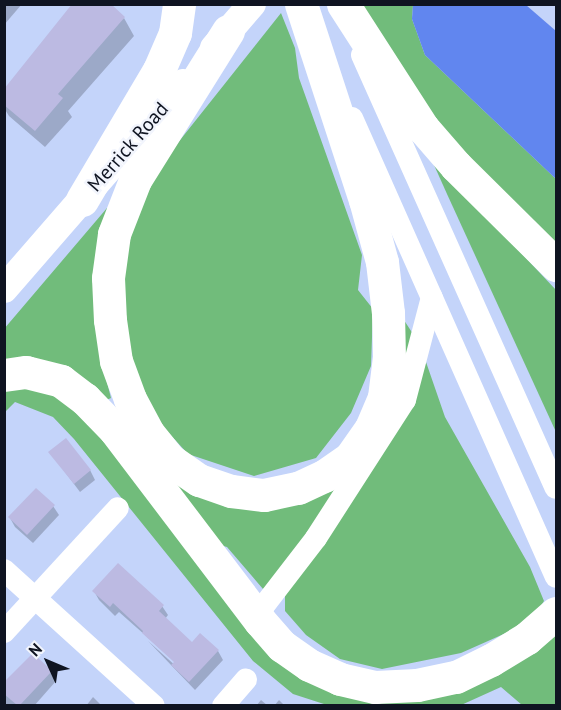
<!DOCTYPE html>
<style>
body{margin:0}
#map{position:relative;width:561px;height:710px;overflow:hidden;background:#c4d4fa;font-family:"PT Sans",sans-serif}
div>[style]{position:absolute}
[style*='--x']{left:calc(var(--x)*1px);top:calc(var(--y)*1px);width:calc(var(--w)*1px);rotate:calc(var(--a)*1deg)}
.green>*{inset:0;background:#71bc7b}
.water>*{inset:0;background:#6186ef}
.shadow>*{inset:0;background:#0003}
.building>*{inset:0;background:#bcbae2}
.minor>*{height:22px;margin:-11px;padding:0 11px;transform-origin:11px;border-radius:11px;background:#fff}
.major>*{height:28px;margin:-14px;padding:0 14px;transform-origin:14px;border-radius:14px;background:#fff}
.highway>*{height:33px;margin:-16.5px;padding:0 16.5px;transform-origin:16.5px;border-radius:16.5px;background:#fff}
span{translate:-50% -50%;white-space:nowrap;text-align:center;line-height:1.15;-webkit-text-stroke:5px #f2f5fd;paint-order:stroke}
.street-label{font-size:20px;color:#0f1421}
.frame{position:absolute;inset:0;border:6px solid #0f1421;pointer-events:none}
.north{position:absolute;left:18px;top:632px;width:60px;height:60px;-webkit-text-stroke:4px #f2f5fd;paint-order:stroke;rotate:314deg;font-size:16px;font-weight:700;line-height:24px;text-align:center;color:#0f1421}
.north::after{content:'';display:block;margin:auto;width:21px;height:27px;background:#0f1421;clip-path:polygon(50% 0,100% 100%,50% 72%,0 100%)}
</style>
<div id="map">
<div class="green">
<div style="clip-path:polygon(362px 5px,413px 5px,412px 19px,425px 55px,556px 179px,556px 247px,447px 136px,436px 118px,405px 87px)"></div>
<div style="clip-path:polygon(281px 13px,295px 48px,299px 78px,362px 255px,358px 290px,373px 309px,371px 366px,351px 413px,316px 458px,254px 476px,188px 454px,153px 416px,122px 332px,118px 254px,134px 198px)"></div>
<div style="clip-path:polygon(430px 156px,556px 290px,556px 432px,447px 194px)"></div>
<div style="clip-path:polygon(107px 208px,106px 378px,111px 398px,102px 402px,5px 359px,4px 329px)"></div>
<div style="clip-path:polygon(396px 308px,417px 340px,331px 501px,267px 587px,263px 589px,227px 547px,208px 542px,157px 474px,236px 499px,346px 468px)"></div>
<div style="clip-path:polygon(426px 362px,445px 417px,530px 567px,544px 601px,531px 622px,461px 653px,382px 669px,340px 659px,306px 635px,285px 611px,285px 593px)"></div>
<div style="clip-path:polygon(5px 383px,67px 394px,252px 627px,393px 700px,556px 623px,556px 705px,522px 705px,501px 687px,459px 706px,327px 705px,293px 694px,253px 661px,74px 439px,53px 417px,15px 402px,5px 412px)"></div>
</div>
<div class="water">
<div style="clip-path:polygon(413px 5px,526px 5px,556px 31px,556px 179px,425px 55px,412px 19px)"></div>
</div>
<div class="shadow">
<div style="clip-path:polygon(4px 4px,22px 4px,4px 25px)"></div>
<div style="clip-path:polygon(124px 18px,134px 36px,68px 111px,72px 117px,45px 147px,9px 116px,4px 108px,4px 91px)"></div>
<div style="clip-path:polygon(50px 452px,90px 470px,95px 480px,80px 492px)"></div>
<div style="clip-path:polygon(53px 506px,59px 515px,33px 543px,15px 527px,10px 518px)"></div>
<div style="clip-path:polygon(94px 591px,162px 606px,168px 615px,165px 619px,192px 644px,218px 651px,223px 660px,195px 690px,148px 641px,178px 668px,180px 666px,119px 612px,115px 616px,99px 600px)"></div>
<div style="clip-path:polygon(51px 672px,56px 681px,34px 706px,4px 706px,4px 684px)"></div>
<div style="clip-path:polygon(93px 697px,102px 706px,86px 706px)"></div>
<div style="clip-path:polygon(261px 700px,268px 706px,256px 706px)"></div>
<div style="clip-path:polygon(279px 700px,285px 706px,274px 706px)"></div>
</div>
<div class="building">
<div style="clip-path:polygon(72px 4px,111px 4px,125px 17px,58px 94px,63px 98px,35px 131px,4px 105px,4px 89px)"></div>
<div style="clip-path:polygon(66px 438px,91px 470px,74px 484px,48px 452px)"></div>
<div style="clip-path:polygon(36px 488px,55px 505px,27px 535px,8px 517px)"></div>
<div style="clip-path:polygon(118px 563px,164px 605px,159px 611px,192px 642px,200px 633px,219px 650px,189px 682px,171px 665px,174px 662px,142px 633px,143px 631px,113px 603px,110px 607px,92px 591px)"></div>
<div style="clip-path:polygon(33px 653px,52px 671px,20px 705px,17px 705px,4px 694px,4px 682px)"></div>
</div>
<div class="minor">
<div style="--x:362;--y:55;--w:474;--a:65.9"></div>
<div style="--x:352;--y:118;--w:502;--a:66.04"></div>
<div style="--x:4;--y:570;--w:202;--a:42.2"></div>
<div style="--x:256;--y:616;--w:98;--a:-52.4"></div>
<div style="--x:316;--y:538;--w:164;--a:-57.2"></div>
<div style="--x:405;--y:400;--w:106;--a:-75.3"></div>
<div style="--x:4;--y:632;--w:168;--a:-47.4"></div>
<div style="--x:223;--y:706;--w:35;--a:-49"></div>
</div>
<div class="major">
<div style="--x:214;--y:48;--w:58;--a:-49.2"></div>
<div style="--x:4;--y:289;--w:273;--a:-49"></div>
</div>
<div class="highway">
<div style="--x:343;--y:4;--w:148;--a:57.2"></div>
<div style="--x:423;--y:128;--w:50;--a:49"></div>
<div style="--x:456;--y:166;--w:141;--a:44.7"></div>
<div style="--x:228;--y:31;--w:176;--a:122"></div>
<div style="--x:135;--y:180;--w:58;--a:111.3"></div>
<div style="--x:114;--y:234;--w:44;--a:97.8"></div>
<div style="--x:108;--y:278;--w:42;--a:87.3"></div>
<div style="--x:110;--y:320;--w:41;--a:81.7"></div>
<div style="--x:116;--y:361;--w:40;--a:69.8"></div>
<div style="--x:130;--y:399;--w:38;--a:62"></div>
<div style="--x:148;--y:433;--w:35;--a:51"></div>
<div style="--x:170;--y:460;--w:35;--a:35"></div>
<div style="--x:199;--y:480;--w:34;--a:19"></div>
<div style="--x:231;--y:491;--w:33;--a:7"></div>
<div style="--x:264;--y:495;--w:35;--a:-12"></div>
<div style="--x:298;--y:488;--w:29;--a:-25"></div>
<div style="--x:324;--y:476;--w:32;--a:-35"></div>
<div style="--x:350;--y:458;--w:37;--a:-55"></div>
<div style="--x:371;--y:428;--w:34;--a:-67"></div>
<div style="--x:384;--y:397;--w:40;--a:-82.9"></div>
<div style="--x:389;--y:357;--w:44;--a:-91.3"></div>
<div style="--x:388;--y:313;--w:51;--a:-96.7"></div>
<div style="--x:382;--y:262;--w:64;--a:-105.3"></div>
<div style="--x:365;--y:200;--w:206;--a:-108.1"></div>
<div style="--x:82;--y:200;--w:151;--a:-59.4"></div>
<div style="--x:159;--y:70;--w:40;--a:-66.6"></div>
<div style="--x:175;--y:33;--w:29;--a:-82"></div>
<div style="--x:4;--y:375;--w:22;--a:-8"></div>
<div style="--x:26;--y:372;--w:36;--a:14"></div>
<div style="--x:61;--y:381;--w:30;--a:37"></div>
<div style="--x:85;--y:399;--w:43;--a:45.9"></div>
<div style="--x:115;--y:430;--w:240;--a:52.8"></div>
<div style="--x:260;--y:621;--w:33;--a:49"></div>
<div style="--x:282;--y:646;--w:33;--a:35"></div>
<div style="--x:309;--y:665;--w:34;--a:24"></div>
<div style="--x:340;--y:679;--w:36;--a:13"></div>
<div style="--x:375;--y:687;--w:42;--a:-2.7"></div>
<div style="--x:417;--y:685;--w:40;--a:-12"></div>
<div style="--x:456;--y:677;--w:39;--a:-26"></div>
<div style="--x:491;--y:660;--w:42;--a:-31.4"></div>
<div style="--x:527;--y:638;--w:38;--a:-41"></div>
</div>
<div class="street-label">
<span style="left:128px;top:147px;rotate:-49deg">Merrick Road</span>
</div>
<div class="frame"></div>
<div class="north">N</div>
</div>
